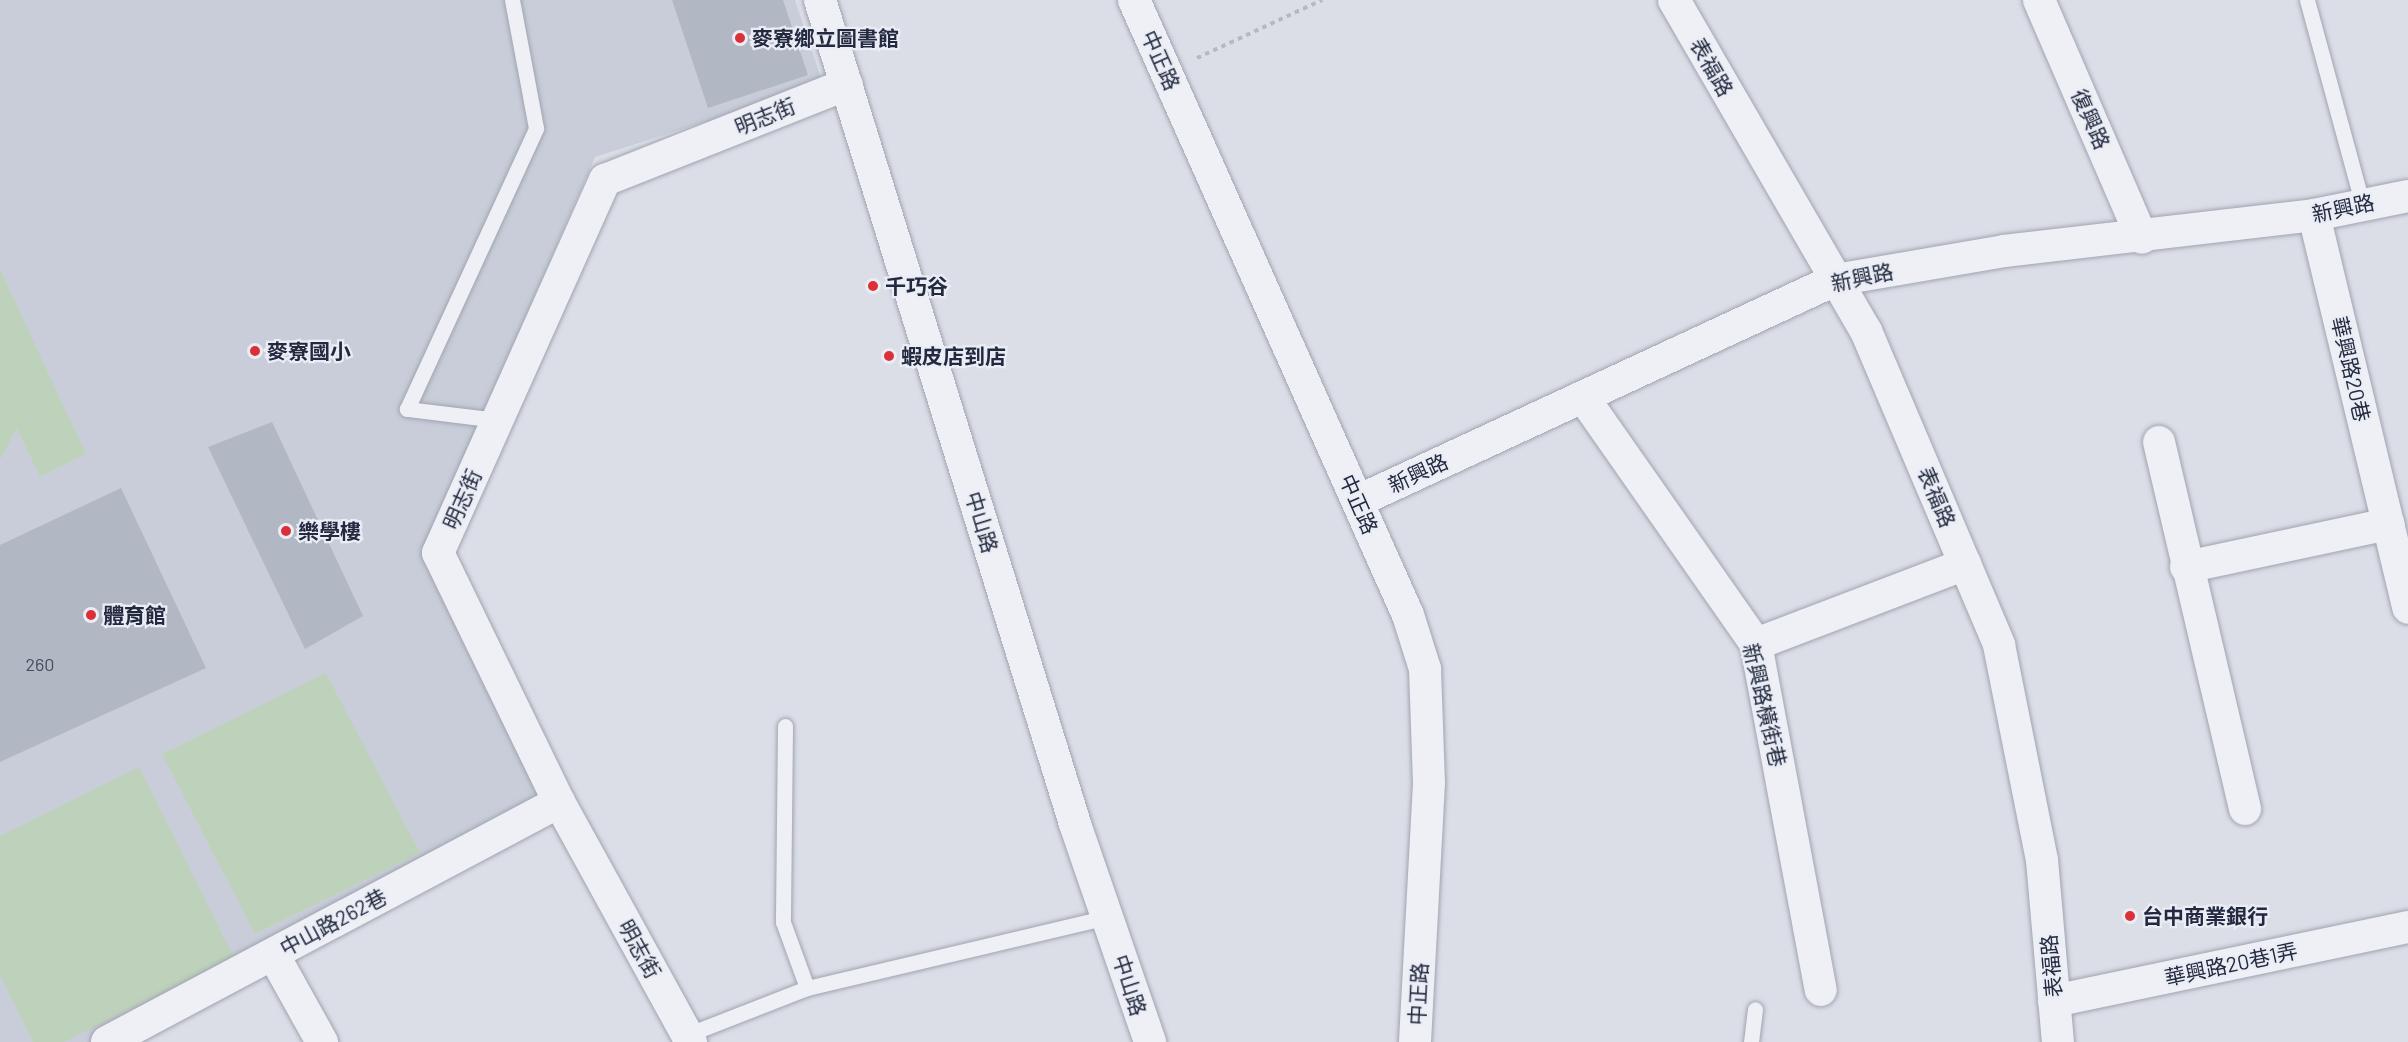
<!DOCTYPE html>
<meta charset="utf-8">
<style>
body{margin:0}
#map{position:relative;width:2408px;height:1042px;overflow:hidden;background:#dbdee7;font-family:Barlow,"Noto Sans TC",sans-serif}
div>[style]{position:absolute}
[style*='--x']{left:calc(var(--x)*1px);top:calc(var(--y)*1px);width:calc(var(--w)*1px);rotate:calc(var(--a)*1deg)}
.built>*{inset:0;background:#c9cdd9}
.green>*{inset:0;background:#bed2bb}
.building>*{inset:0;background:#b2b7c4}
.path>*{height:4px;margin-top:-2px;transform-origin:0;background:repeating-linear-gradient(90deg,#b5b9c2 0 4.5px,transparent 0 9px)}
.roads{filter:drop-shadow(0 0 2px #a0a4b1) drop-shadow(0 0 2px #a0a4b1)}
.service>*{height:15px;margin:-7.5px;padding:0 7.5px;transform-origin:7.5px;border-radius:7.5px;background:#eef0f5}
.minor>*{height:32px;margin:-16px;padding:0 16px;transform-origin:16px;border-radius:16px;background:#eef0f5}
.dots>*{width:16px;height:16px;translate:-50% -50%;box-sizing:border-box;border:3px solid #eaedf5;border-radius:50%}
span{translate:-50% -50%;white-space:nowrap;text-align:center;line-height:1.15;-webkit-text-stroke:4.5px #eaedf5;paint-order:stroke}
.number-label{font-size:18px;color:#474d60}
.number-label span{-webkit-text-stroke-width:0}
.poi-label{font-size:21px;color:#232a3f;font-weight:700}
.left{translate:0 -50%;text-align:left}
.street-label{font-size:21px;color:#232a3f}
</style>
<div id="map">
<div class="built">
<div style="clip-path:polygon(0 0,795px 0,823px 84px,595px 157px,426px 545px,549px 797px,95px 1042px,0 1042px)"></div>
</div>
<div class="green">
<div style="clip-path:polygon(0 269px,86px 454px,40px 477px,17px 428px,0 460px)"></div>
<div style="clip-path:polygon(326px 673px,420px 853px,255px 934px,162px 754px)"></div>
<div style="clip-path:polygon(139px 767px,234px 958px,64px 1042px,33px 1042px,0 975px,0 836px)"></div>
</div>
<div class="building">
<div style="clip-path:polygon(672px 0,783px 0,808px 75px,708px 108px)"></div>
<div style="clip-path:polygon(272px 422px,363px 616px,305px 649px,208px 447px)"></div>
<div style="clip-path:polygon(121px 488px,206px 668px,0 762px,0 545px)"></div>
</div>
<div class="path">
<div style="--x:1197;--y:58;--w:138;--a:-24.9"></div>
</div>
<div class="roads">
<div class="service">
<div style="--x:2307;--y:0;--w:210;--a:74.8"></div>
<div style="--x:497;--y:420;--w:91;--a:-173"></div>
<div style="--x:407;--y:409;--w:309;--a:-65.3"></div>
<div style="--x:536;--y:128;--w:130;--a:-100.6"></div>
<div style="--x:785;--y:726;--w:196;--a:90.6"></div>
<div style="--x:783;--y:922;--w:70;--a:70"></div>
<div style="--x:684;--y:1036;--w:132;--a:-21.3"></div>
<div style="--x:807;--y:988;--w:309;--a:-13.3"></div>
<div style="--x:1751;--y:1042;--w:33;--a:-83"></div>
</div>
<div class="minor">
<div style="--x:820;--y:0;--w:863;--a:72.8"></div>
<div style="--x:1075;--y:824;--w:231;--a:71"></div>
<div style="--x:1134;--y:0;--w:673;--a:65.99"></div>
<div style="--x:1408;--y:615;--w:57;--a:72.5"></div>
<div style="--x:1425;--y:669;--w:114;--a:88"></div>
<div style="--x:1429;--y:783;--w:259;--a:93.1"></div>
<div style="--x:1674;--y:0;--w:383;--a:59.9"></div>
<div style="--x:1866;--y:331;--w:341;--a:67"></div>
<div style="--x:1999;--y:645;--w:219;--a:78.7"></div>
<div style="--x:2042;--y:860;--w:183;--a:85"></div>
<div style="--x:2039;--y:0;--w:259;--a:66.6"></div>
<div style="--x:2314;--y:215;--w:404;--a:76.5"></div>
<div style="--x:1583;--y:397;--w:302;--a:55"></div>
<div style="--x:1756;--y:644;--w:352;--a:79.4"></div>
<div style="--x:2159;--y:442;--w:377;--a:76.8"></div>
<div style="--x:1358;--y:501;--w:526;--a:-24.86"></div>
<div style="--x:1835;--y:280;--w:171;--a:-9.7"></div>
<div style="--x:2004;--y:251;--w:312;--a:-6.6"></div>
<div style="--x:2314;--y:215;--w:96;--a:-11.4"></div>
<div style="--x:2186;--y:567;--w:207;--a:-12"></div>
<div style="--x:1756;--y:644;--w:224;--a:-20.9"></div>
<div style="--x:273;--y:954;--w:101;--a:60.9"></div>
<div style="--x:2054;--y:1001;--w:362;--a:-11.8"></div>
<div style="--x:107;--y:1042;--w:512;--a:-27.97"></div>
<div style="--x:691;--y:1042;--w:274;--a:-118.8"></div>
<div style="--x:559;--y:802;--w:277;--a:-115.9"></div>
<div style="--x:438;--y:553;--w:409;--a:-65.9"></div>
<div style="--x:605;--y:180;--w:260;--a:-21.6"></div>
</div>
</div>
<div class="dots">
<div style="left:740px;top:38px;background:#dc3038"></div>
<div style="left:873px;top:286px;background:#dc3038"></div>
<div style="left:255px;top:351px;background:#dc3038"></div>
<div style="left:889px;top:356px;background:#dc3038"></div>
<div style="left:286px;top:531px;background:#dc3038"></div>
<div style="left:91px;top:615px;background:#dc3038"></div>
<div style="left:2130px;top:916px;background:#dc3038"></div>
</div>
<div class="number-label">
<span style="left:40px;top:664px">260</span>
</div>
<div class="poi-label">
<span class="left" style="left:752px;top:38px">麥寮鄉立圖書館</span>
<span class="left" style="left:885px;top:286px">千巧谷</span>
<span class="left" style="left:267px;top:351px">麥寮國小</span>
<span class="left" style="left:901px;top:356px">蝦皮店到店</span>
<span class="left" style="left:298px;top:531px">樂學樓</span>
<span class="left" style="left:103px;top:615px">體育館</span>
<span class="left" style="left:2142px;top:916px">台中商業銀行</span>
</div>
<div class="street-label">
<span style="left:1161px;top:60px;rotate:66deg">中正路</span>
<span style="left:1712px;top:67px;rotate:60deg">表福路</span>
<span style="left:765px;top:116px;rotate:-22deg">明志街</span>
<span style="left:2091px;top:119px;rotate:66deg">復興路</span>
<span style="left:2343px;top:208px;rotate:-12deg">新興路</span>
<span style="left:1862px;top:277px;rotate:-12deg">新興路</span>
<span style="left:2351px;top:369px;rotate:77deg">華興路20巷</span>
<span style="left:1418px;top:473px;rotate:-25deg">新興路</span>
<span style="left:1937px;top:497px;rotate:67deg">表福路</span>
<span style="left:462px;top:499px;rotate:-66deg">明志街</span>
<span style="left:1359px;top:504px;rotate:66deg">中正路</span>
<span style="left:982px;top:522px;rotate:73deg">中山路</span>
<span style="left:1765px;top:705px;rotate:77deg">新興路橫街巷</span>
<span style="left:333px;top:922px;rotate:-28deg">中山路262巷</span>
<span style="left:640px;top:949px;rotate:61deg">明志街</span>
<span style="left:2231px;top:964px;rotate:-12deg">華興路20巷1弄</span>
<span style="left:2051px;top:966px;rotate:-95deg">表福路</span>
<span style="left:1130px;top:985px;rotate:72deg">中山路</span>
<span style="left:1418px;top:994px;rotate:-87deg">中正路</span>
</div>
</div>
